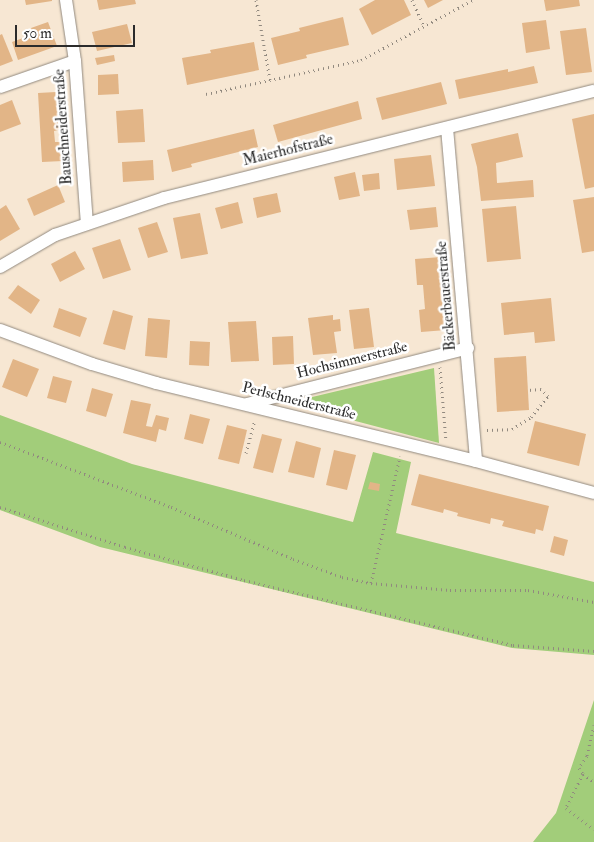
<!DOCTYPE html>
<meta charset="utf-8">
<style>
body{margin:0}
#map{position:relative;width:594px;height:842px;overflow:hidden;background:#f7e7d3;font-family:"IM FELL Double Pica",serif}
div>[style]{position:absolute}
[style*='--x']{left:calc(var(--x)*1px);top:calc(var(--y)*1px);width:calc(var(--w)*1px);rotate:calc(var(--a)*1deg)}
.green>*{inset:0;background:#a2cd7a}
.building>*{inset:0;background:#e2b587}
.path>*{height:3px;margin-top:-1.5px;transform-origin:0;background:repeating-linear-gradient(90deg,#91897f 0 1px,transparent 0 5px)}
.roads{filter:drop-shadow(0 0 1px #91897f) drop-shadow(0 0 1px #91897f)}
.street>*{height:12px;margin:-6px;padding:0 6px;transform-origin:6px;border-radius:6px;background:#fff}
span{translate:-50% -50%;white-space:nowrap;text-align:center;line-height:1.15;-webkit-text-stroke:5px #fff;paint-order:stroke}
.street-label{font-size:15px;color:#2b2b2b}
.scale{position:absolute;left:15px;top:25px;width:120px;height:22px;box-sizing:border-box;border:2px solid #2b2b2b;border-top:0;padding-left:6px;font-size:15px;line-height:18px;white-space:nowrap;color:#2b2b2b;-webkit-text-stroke:4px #fff;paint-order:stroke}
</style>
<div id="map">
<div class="green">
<div style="clip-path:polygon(434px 368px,439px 443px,287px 403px)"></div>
<div style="clip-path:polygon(0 415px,132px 464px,353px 522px,373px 452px,411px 462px,396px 533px,594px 582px,594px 655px,512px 648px,100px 547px,0 510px)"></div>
<div style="clip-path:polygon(594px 700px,594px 842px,533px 842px,556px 813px)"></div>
</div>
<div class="building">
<div style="clip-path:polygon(25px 0,52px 0,52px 1px,26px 5px)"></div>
<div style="clip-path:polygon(97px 0,135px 0,136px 4px,99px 10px)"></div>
<div style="clip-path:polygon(375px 0,404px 0,411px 15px,372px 35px,359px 9px)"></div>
<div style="clip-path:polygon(424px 0,443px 0,428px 8px)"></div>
<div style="clip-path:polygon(544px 0,579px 0,580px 6px,546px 11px)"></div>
<div style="clip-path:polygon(343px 17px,349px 45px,306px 55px,307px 58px,278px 65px,271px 38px,300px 31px,299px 28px)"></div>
<div style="clip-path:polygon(546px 20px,550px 49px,526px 53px,522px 23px)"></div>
<div style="clip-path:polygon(48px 22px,57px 46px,18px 60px,12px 42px,34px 34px,31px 28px)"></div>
<div style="clip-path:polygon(127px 24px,132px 43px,97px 51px,92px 32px)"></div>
<div style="clip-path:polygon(586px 28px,592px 72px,566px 75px,560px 31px)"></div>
<div style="clip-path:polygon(2px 34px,13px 61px,0 66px,0 35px)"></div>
<div style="clip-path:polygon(254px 42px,259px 70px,187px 85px,182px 58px,211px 53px,210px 50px)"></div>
<div style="clip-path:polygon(114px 55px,115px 61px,97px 65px,95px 58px)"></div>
<div style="clip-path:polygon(534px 66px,538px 83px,459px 99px,455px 80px,508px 69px,508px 72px)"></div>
<div style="clip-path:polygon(118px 74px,119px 94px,98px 95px,98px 75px)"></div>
<div style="clip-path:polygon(441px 82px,447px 104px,382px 120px,376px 98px)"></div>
<div style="clip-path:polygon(56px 92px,59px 130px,54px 131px,55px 142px,62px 142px,63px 161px,42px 162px,38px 93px)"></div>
<div style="clip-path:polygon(12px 100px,21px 124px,0 132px,0 105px)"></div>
<div style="clip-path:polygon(358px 101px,362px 119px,278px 142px,273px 125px)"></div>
<div style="clip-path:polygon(143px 109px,145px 142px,118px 143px,116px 111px)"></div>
<div style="clip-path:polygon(594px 114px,594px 187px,585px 189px,572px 119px)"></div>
<div style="clip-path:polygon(254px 129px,258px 147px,191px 164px,192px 167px,172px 172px,167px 150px)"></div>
<div style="clip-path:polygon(518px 133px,523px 157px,496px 163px,497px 183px,533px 180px,534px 197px,481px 201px,477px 167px,471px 144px)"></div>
<div style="clip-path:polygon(431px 155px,435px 186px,397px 190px,394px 159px)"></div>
<div style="clip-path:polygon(153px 160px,154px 180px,123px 182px,122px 162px)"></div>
<div style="clip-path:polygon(355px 172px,360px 196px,339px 200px,334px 177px)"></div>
<div style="clip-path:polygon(379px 173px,380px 189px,364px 191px,362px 175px)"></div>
<div style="clip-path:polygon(58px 185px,65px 202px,34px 216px,27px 199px)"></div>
<div style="clip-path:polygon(277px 193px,281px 212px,257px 218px,253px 198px)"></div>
<div style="clip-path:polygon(594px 197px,594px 251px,582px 253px,573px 200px)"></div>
<div style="clip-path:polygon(238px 202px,243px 223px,221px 229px,215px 208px)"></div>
<div style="clip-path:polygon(6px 205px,20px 229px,0 241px,0 209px)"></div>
<div style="clip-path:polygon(516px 206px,521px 259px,487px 262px,482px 209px)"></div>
<div style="clip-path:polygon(436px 207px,438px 227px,410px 230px,407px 210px)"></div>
<div style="clip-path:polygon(200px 213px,208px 254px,181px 259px,173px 218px)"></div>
<div style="clip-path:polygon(157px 222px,168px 252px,148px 258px,138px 228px)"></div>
<div style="clip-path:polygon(120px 239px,131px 270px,103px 279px,92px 248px)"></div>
<div style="clip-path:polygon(75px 251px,85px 269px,60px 282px,51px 264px)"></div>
<div style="clip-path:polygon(441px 257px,446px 330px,421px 332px,419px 310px,425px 309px,423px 285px,417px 285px,415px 259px)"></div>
<div style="clip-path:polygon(18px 285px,40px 300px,31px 314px,8px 298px)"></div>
<div style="clip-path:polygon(551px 298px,555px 341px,535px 343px,534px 332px,504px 335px,501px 303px)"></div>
<div style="clip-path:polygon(59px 308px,87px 318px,80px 337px,53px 327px)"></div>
<div style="clip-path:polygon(369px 308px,374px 347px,354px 349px,349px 310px)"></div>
<div style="clip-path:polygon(113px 310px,133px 316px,125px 350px,103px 344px)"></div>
<div style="clip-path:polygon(333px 315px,333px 320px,340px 319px,341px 331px,334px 332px,337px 353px,313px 355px,308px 318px)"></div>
<div style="clip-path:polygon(148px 318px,170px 320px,167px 358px,145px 356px)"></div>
<div style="clip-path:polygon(256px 321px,259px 361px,231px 362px,228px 322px)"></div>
<div style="clip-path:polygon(293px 336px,294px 364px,273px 365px,272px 337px)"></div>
<div style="clip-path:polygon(190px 341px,210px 342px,209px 366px,189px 365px)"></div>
<div style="clip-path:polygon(526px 356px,529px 410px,497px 412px,494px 358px)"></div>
<div style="clip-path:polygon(13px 359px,39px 369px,27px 397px,2px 387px)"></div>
<div style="clip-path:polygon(53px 376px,72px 381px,66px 403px,47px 398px)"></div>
<div style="clip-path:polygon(92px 388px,113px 394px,106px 417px,86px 411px)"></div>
<div style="clip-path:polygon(131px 400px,151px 404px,146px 426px,152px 427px,156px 415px,169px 418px,166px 431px,159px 429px,156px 442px,123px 433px)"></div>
<div style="clip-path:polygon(190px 414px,210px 419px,203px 444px,184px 439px)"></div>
<div style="clip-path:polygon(535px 421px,586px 434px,579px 466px,527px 453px)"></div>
<div style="clip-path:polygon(227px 425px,247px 430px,239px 464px,218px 459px)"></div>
<div style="clip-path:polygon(262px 434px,282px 439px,273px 473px,253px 468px)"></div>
<div style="clip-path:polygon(296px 441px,321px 448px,314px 478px,288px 472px)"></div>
<div style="clip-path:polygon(334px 450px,356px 455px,347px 490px,326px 485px)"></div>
<div style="clip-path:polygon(419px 474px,549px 506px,543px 531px,536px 529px,535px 534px,502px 526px,504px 521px,491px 518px,490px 524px,457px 516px,458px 513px,444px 509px,443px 513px,411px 505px)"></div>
<div style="clip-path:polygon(370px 482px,380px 484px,379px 491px,368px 489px)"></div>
<div style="clip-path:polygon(554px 536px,568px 540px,564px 556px,550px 552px)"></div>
</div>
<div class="path">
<div style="--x:256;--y:0;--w:81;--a:80.1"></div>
<div style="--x:412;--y:0;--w:29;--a:65"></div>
<div style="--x:206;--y:94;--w:159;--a:-12.4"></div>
<div style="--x:361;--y:60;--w:127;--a:-28.2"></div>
<div style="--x:440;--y:367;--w:74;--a:85.4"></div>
<div style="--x:487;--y:430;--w:25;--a:-2"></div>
<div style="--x:512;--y:429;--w:22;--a:-32"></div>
<div style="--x:531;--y:417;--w:27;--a:-51"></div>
<div style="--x:548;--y:396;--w:10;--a:-135"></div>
<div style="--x:541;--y:389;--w:13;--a:176"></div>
<div style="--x:0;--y:442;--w:183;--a:20.8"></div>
<div style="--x:171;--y:507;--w:133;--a:23.1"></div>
<div style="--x:293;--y:559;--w:52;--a:20.2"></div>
<div style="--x:342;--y:577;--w:30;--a:12"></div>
<div style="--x:371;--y:583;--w:79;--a:5.1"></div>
<div style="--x:450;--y:590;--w:78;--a:0"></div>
<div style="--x:528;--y:590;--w:67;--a:10.3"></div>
<div style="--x:246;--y:453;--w:34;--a:-75"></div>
<div style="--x:0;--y:507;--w:131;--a:17.7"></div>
<div style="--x:125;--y:547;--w:123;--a:15.5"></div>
<div style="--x:244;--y:580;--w:277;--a:13.6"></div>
<div style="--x:513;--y:645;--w:81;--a:4.2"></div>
<div style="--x:371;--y:583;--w:130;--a:-77.1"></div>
<div style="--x:594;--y:725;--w:32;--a:103"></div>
<div style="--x:587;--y:756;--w:14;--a:124"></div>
<div style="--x:579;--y:768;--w:7;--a:56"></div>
<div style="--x:583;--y:774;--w:38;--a:117"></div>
<div style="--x:566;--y:808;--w:35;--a:37"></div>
<div style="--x:583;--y:774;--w:14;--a:36"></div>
</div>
<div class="roads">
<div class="street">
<div style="--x:66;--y:0;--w:62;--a:81.6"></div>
<div style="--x:75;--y:61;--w:162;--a:85.8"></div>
<div style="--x:0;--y:87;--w:79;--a:-19.1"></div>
<div style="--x:447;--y:128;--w:334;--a:85"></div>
<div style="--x:0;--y:267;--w:64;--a:-30.2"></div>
<div style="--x:55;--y:235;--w:115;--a:-18.7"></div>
<div style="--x:164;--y:198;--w:443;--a:-14"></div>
<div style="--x:0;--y:330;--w:98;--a:20.3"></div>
<div style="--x:92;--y:364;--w:67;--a:16.5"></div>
<div style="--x:156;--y:383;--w:329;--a:13.7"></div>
<div style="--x:476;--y:461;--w:122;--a:15.2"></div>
<div style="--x:247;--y:404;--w:228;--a:-14.2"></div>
</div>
</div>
<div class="street-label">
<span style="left:63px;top:127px;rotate:-94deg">Bauschneiderstraße</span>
<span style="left:288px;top:150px;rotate:-14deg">Maierhofstraße</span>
<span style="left:446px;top:296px;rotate:-95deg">Bäckerbauerstraße</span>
<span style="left:352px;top:360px;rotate:-14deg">Hochsimmerstraße</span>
<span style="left:299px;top:401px;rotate:14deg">Perlschneiderstraße</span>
</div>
<div class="scale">50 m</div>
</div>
